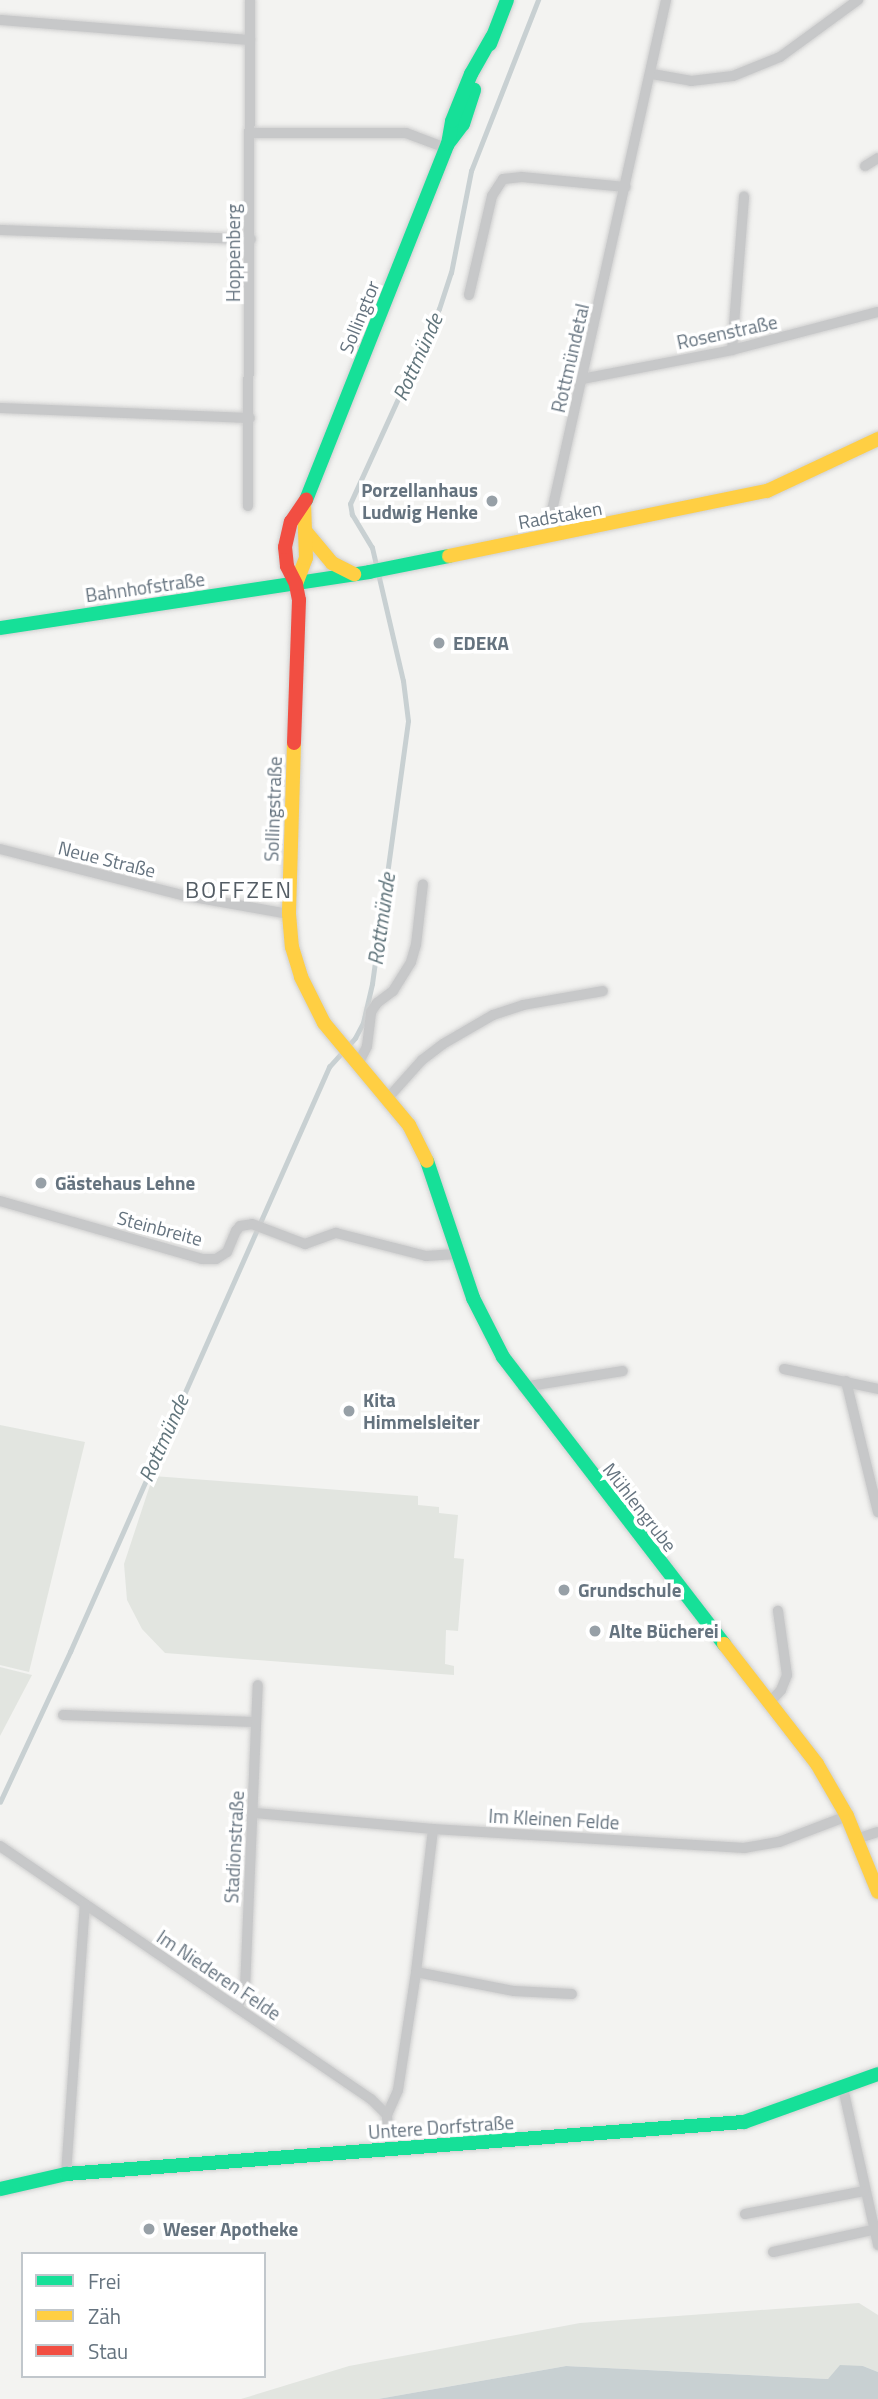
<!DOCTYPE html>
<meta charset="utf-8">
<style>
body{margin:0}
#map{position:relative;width:878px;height:2399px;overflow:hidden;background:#f3f3f1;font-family:"Titillium Web",sans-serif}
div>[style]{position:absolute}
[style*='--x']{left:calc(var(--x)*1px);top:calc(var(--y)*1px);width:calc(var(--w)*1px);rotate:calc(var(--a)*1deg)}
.green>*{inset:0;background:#e2e5e0}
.water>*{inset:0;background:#c8d0d2}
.stream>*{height:4.5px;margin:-2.25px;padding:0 2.25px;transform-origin:2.25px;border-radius:2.25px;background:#c8d0d2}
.roads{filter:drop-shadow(0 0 2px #cfcfcf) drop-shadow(0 0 2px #cfcfcf)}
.street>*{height:10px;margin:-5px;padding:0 5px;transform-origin:5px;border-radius:5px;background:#c7c8c9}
.fast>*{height:14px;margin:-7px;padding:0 7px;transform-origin:7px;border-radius:7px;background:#16e098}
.slow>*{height:14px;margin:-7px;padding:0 7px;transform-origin:7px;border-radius:7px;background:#ffcf43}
.jam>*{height:14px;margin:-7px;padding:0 7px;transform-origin:7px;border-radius:7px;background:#f24e42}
.dots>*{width:19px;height:19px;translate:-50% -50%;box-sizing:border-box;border:4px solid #fff;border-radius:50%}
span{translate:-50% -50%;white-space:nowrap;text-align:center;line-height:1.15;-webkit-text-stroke:7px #fff;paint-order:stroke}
.street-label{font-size:19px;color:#65737f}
.poi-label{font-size:19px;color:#65737f;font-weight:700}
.right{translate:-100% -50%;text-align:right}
.left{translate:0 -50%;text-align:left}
.water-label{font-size:21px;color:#61757c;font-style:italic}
.quarter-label{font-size:23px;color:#535c64;letter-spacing:2px}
.legend{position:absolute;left:21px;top:2252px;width:245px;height:126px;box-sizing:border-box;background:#fff;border:2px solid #c1c7cc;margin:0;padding:9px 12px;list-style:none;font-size:21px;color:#65737f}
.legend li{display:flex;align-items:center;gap:14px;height:35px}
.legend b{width:35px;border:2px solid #c1c7cc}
</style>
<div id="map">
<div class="green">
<div style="clip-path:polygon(0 1425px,85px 1442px,29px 1672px,0 1665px)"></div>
<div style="clip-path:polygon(153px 1476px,418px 1496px,418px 1505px,439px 1507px,439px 1513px,458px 1515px,454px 1558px,464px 1559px,458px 1631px,446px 1630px,445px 1664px,454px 1666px,454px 1675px,165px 1653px,142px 1629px,127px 1600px,124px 1564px)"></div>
<div style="clip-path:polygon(0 1667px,32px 1675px,0 1736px)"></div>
<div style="clip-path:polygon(859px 2303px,878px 2315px,878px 2372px,863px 2366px,828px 2379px,566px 2366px,378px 2399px,241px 2399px,349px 2366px,580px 2323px)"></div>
</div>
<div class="water">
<div style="clip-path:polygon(840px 2365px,863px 2366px,878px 2372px,878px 2399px,378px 2399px,566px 2366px,828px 2379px)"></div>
</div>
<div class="stream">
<div style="--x:0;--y:1802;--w:166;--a:-65"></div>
<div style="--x:70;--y:1652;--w:640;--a:-66.12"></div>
<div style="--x:329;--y:1067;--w:39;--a:-48"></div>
<div style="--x:355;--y:1038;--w:17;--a:-62"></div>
<div style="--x:363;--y:1023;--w:40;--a:-77"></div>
<div style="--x:372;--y:984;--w:265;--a:-82.2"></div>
<div style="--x:408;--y:721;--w:40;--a:-97.1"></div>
<div style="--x:403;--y:681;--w:137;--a:-103.1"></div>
<div style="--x:372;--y:548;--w:39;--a:-121"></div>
<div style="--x:352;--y:515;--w:11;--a:-100"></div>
<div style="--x:350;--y:504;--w:214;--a:-65.5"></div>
<div style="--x:439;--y:309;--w:38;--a:-72"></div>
<div style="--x:451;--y:273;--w:104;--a:-78.9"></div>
<div style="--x:471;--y:171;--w:184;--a:-68.6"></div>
</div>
<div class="roads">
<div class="street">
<div style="--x:0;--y:20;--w:251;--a:4.6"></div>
<div style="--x:652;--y:74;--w:40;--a:10"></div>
<div style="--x:691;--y:81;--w:42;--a:-6.8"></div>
<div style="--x:733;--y:76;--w:51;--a:-22"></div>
<div style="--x:780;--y:57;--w:97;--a:-36.2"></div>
<div style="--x:250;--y:133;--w:156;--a:0"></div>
<div style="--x:406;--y:133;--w:43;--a:20.6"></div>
<div style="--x:865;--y:166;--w:15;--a:-32"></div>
<div style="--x:0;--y:230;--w:251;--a:2.1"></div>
<div style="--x:469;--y:295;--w:102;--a:-76.9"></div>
<div style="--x:492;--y:196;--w:20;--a:-57"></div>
<div style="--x:503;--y:179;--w:19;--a:-6"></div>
<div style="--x:522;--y:177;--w:104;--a:5.5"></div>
<div style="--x:732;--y:350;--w:154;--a:-85.5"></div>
<div style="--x:582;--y:379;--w:153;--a:-10.9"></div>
<div style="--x:732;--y:350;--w:151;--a:-14.6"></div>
<div style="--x:0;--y:408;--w:250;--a:2.3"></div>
<div style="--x:248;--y:506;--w:506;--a:-89.77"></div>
<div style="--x:551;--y:536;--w:21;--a:-90"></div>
<div style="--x:551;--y:515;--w:528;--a:-77.41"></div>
<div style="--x:0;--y:849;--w:188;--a:14.2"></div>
<div style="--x:182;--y:895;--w:109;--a:10.1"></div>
<div style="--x:358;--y:1064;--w:20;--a:-63"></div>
<div style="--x:367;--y:1046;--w:34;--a:-83"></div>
<div style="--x:371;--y:1012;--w:11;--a:-56"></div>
<div style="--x:377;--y:1003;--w:20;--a:-37"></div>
<div style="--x:393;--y:991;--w:34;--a:-58"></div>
<div style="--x:411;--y:962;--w:18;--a:-74"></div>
<div style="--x:416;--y:945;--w:61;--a:-83.5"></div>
<div style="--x:388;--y:1098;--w:51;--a:-48.2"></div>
<div style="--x:422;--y:1060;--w:26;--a:-37"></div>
<div style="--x:443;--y:1044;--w:58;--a:-30.1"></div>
<div style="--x:493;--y:1015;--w:32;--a:-18"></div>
<div style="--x:523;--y:1005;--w:81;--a:-9.9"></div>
<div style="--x:0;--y:1201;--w:210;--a:16"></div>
<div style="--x:202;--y:1259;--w:14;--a:0"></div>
<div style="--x:216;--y:1259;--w:13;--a:-32"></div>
<div style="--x:227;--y:1252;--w:23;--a:-67"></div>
<div style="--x:236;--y:1231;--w:6;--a:-51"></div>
<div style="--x:240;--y:1226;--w:12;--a:-9"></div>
<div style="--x:252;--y:1224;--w:57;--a:20.7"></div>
<div style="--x:305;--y:1244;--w:33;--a:-20"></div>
<div style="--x:336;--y:1233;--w:93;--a:14.3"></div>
<div style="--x:426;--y:1256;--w:30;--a:-4"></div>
<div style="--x:784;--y:1369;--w:96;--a:12"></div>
<div style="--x:846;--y:1381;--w:135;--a:76.3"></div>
<div style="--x:523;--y:1387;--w:101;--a:-9.1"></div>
<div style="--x:769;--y:1703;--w:18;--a:-47"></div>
<div style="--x:781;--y:1690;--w:16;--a:-68"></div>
<div style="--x:787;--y:1675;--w:65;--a:-98"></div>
<div style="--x:63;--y:1715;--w:192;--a:2.1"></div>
<div style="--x:255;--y:1813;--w:179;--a:5.1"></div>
<div style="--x:433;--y:1829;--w:312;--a:3.5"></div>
<div style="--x:744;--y:1848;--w:36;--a:-10"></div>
<div style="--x:779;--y:1842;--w:73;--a:-20.9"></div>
<div style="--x:856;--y:1839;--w:23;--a:-18"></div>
<div style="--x:0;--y:1846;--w:449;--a:34.3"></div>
<div style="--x:371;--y:2099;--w:23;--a:45"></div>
<div style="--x:387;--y:2115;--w:35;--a:87"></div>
<div style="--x:416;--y:1972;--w:100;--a:11"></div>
<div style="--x:514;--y:1991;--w:58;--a:3"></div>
<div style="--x:237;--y:2008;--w:21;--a:-67"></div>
<div style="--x:245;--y:1989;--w:304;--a:-87.6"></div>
<div style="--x:843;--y:2088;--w:161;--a:77.4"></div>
<div style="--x:387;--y:2115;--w:27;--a:-66"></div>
<div style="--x:398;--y:2090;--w:119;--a:-81.3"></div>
<div style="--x:416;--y:1972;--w:144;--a:-83.2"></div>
<div style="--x:66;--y:2174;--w:270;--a:-86"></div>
<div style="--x:745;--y:2214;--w:121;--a:-10.9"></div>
<div style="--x:773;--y:2252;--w:101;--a:-12.5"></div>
</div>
<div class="fast">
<div style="--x:490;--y:44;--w:47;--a:-68.9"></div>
<div style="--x:450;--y:141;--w:21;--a:-53"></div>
<div style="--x:463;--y:124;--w:36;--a:-72"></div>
<div style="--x:306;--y:500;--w:383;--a:-68.3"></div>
<div style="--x:448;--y:144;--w:23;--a:-80"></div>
<div style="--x:452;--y:121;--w:51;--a:-68"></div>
<div style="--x:471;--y:74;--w:43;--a:-60.4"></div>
<div style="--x:0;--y:628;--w:373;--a:-8.6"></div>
<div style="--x:369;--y:572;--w:82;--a:-11.3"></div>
<div style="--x:427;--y:1161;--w:145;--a:71.4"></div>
<div style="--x:473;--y:1298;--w:66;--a:63"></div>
<div style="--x:503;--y:1357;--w:362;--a:52.4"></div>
<div style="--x:0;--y:2189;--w:68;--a:-12.8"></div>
<div style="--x:66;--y:2174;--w:680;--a:-4.39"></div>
<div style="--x:744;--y:2122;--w:142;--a:-19.7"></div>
</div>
<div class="slow">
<div style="--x:307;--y:533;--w:39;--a:50"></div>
<div style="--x:332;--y:563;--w:25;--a:27"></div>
<div style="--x:449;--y:556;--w:325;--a:-11.6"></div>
<div style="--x:767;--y:491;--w:123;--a:-25.1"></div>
<div style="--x:296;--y:584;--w:28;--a:-69"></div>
<div style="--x:306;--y:558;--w:54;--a:-92.1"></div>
<div style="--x:294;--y:743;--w:171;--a:91.7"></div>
<div style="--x:289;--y:914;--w:33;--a:85"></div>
<div style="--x:292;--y:947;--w:31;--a:73"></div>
<div style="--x:301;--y:977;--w:51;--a:63.4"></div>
<div style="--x:324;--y:1023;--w:133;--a:50.2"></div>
<div style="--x:409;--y:1125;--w:40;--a:63.4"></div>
<div style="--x:724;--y:1644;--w:152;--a:52.2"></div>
<div style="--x:817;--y:1764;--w:60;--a:60"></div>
<div style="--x:847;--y:1816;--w:82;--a:67.8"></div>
</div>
<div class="jam">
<div style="--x:294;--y:743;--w:143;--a:-88"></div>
<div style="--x:299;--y:600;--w:16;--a:-101"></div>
<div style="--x:296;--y:584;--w:20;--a:-117"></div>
<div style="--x:287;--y:566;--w:19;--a:-96"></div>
<div style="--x:285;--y:547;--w:26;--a:-77"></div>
<div style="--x:291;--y:522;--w:27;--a:-56"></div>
</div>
</div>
<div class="dots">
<div style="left:492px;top:501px;background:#97a0a7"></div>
<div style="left:439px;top:643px;background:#97a0a7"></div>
<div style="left:41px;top:1183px;background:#97a0a7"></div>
<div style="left:349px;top:1411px;background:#97a0a7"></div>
<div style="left:564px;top:1590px;background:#97a0a7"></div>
<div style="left:595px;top:1631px;background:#97a0a7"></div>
<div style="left:149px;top:2229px;background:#97a0a7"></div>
</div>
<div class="street-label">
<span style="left:233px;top:253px;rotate:-90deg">Hoppenberg</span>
<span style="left:359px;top:317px;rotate:-68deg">Sollingtor</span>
<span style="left:727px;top:332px;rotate:-12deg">Rosenstraße</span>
<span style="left:570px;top:358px;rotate:-77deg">Rottmündetal</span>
<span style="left:560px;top:515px;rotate:-10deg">Radstaken</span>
<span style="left:145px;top:587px;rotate:-8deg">Bahnhofstraße</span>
<span style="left:273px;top:809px;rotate:-88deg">Sollingstraße</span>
<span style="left:107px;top:859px;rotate:14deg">Neue Straße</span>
<span style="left:160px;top:1228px;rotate:15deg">Steinbreite</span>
<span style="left:640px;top:1507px;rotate:52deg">Mühlengrube</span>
<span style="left:554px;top:1819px;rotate:3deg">Im Kleinen Felde</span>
<span style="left:234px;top:1847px;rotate:-87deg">Stadionstraße</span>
<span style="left:219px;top:1975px;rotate:34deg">Im Niederen Felde</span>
<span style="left:441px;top:2127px;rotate:-4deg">Untere Dorfstraße</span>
</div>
<div class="poi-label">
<span class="right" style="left:478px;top:501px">Porzellanhaus<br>Ludwig Henke</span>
<span class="left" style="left:453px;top:643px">EDEKA</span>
<span class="left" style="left:55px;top:1183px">Gästehaus Lehne</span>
<span class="left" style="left:363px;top:1411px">Kita<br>Himmelsleiter</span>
<span class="left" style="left:578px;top:1590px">Grundschule</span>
<span class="left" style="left:609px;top:1631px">Alte Bücherei</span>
<span class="left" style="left:163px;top:2229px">Weser Apotheke</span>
</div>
<div class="water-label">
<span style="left:417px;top:357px;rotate:-66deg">Rottmünde</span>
<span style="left:381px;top:919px;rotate:-82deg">Rottmünde</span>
<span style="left:163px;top:1438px;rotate:-66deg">Rottmünde</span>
</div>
<div class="quarter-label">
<span style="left:239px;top:890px">BOFFZEN</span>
</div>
<ul class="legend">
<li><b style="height:9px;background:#16e098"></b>Frei</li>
<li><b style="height:9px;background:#ffcf43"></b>Zäh</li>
<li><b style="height:9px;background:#f24e42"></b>Stau</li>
</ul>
</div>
